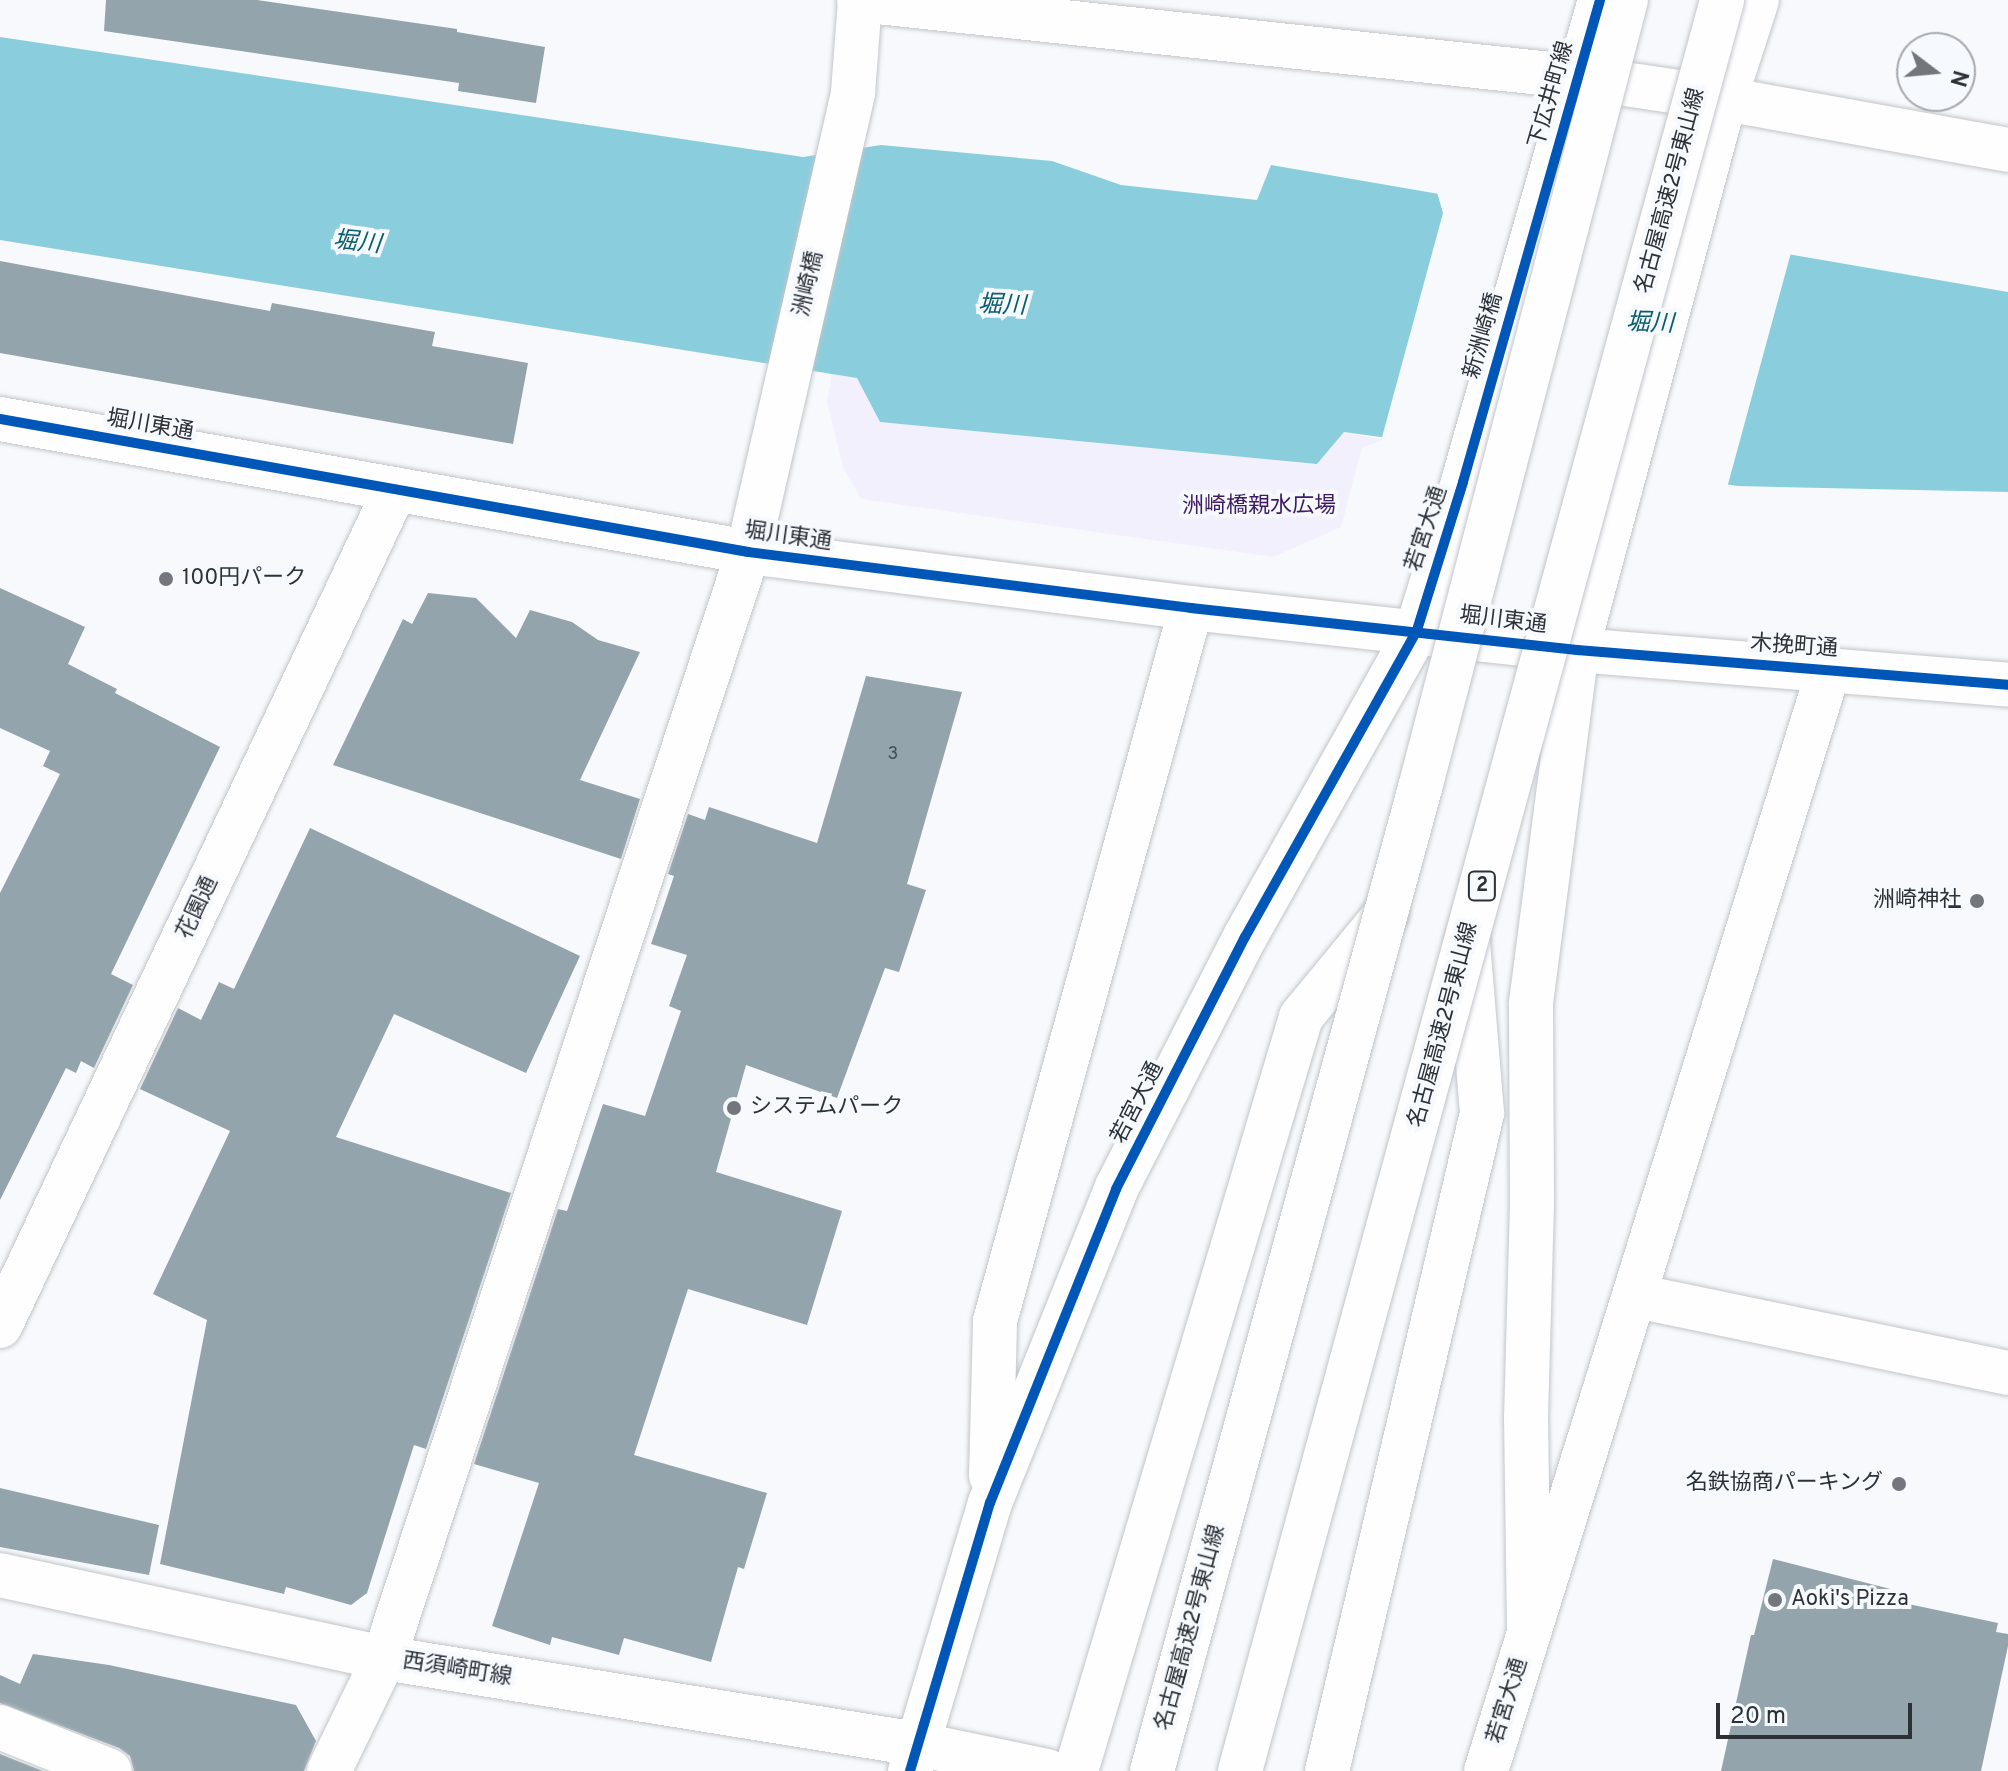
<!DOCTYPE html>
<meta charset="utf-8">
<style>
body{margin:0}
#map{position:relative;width:2008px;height:1771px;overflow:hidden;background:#f7f9fc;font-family:Overpass,"Noto Sans JP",sans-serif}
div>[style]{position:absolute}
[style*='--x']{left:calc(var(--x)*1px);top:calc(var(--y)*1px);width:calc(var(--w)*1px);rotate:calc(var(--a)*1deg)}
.green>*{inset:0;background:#f2f0fc}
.water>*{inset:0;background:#8acedd}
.pier>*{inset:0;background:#f7f9fc}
.building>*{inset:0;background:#93a4ac}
.roads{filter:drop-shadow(0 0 2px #c1c5c9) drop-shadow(0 0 2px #c1c5c9)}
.minor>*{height:44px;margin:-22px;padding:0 22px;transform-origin:22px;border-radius:22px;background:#fefeff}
.highway>*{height:44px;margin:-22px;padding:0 22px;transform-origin:22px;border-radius:22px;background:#fefeff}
.bridges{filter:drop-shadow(0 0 2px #c1c5c9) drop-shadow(0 0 2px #c1c5c9)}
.highway-bridge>*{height:44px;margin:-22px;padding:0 22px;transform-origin:22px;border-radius:22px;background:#fefeff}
.cycleway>*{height:10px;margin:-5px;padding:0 5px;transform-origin:5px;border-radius:5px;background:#0057b8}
.dots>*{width:22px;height:22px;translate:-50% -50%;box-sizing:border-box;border:4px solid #f6f9fd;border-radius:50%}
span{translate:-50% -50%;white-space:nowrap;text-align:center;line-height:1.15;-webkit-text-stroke:8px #f6f9fd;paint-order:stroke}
.number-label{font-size:18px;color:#464e55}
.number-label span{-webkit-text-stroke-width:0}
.shield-label span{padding:2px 6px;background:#f6f9fd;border:2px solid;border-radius:6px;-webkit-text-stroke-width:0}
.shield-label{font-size:20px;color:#2c3138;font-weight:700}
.street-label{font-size:22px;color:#2c3138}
.park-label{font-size:22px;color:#3e1a65}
.poi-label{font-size:22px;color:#2c3138}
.left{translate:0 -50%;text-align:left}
.right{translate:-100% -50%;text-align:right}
.water-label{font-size:24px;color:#085e6c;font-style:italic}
.north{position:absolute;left:1896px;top:32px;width:80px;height:80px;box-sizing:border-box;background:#f6f9fd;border:2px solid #a5a9ae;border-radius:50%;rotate:106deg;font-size:22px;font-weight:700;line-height:32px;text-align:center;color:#2c3138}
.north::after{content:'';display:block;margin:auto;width:28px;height:36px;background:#73777d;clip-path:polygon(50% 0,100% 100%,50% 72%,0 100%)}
.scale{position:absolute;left:1716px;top:1703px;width:196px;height:36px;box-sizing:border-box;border:4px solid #2c3138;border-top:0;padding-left:10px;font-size:24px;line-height:28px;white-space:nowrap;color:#2c3138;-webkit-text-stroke:6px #f6f9fd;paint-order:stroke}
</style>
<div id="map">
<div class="green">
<div style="clip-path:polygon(832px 374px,858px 378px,880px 422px,1317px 464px,1343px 432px,1383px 440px,1362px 448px,1341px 527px,1273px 557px,861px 499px,843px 467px,827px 402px)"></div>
</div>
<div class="water">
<div style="clip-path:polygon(0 37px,803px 157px,881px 145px,1052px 161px,1121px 185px,1257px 200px,1271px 165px,2008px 292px,2008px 492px,1738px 486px,1344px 432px,1317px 464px,880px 422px,857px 378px,0 240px)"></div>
</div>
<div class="pier">
<div style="clip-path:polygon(1436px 189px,1792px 249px,1727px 488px,1381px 441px,1443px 213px)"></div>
</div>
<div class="building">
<div style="clip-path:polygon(106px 0,257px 0,457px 29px,457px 32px,545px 47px,536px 103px,458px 91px,459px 83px,104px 31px)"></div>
<div style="clip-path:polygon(0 261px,270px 311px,272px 303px,435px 332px,432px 346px,528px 363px,513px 444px,0 353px)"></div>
<div style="clip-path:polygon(0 588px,85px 627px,68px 664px,117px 689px,115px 693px,220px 747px,111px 974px,133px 985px,94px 1068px,81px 1061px,76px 1073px,66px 1068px,0 1200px,0 893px,60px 774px,43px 766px,50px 751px,0 728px)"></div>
<div style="clip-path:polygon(428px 593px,476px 598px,516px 638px,530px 610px,572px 622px,598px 640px,640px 652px,580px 780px,640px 799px,621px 859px,333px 765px,403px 619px,412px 624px)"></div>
<div style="clip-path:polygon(866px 676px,962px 692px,907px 884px,926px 890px,899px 972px,885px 968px,837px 1098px,746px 1065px,716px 1172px,842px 1211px,807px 1325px,688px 1289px,634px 1455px,767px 1493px,744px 1569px,738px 1567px,711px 1662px,624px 1638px,619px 1655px,552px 1637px,550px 1645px,492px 1626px,539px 1483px,474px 1464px,558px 1209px,567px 1211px,603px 1104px,645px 1116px,681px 1011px,669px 1006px,687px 955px,651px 944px,674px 876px,668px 874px,688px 814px,705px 820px,709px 807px,817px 843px)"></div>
<div style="clip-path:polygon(310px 828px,580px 956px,526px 1073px,394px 1014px,336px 1137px,511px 1193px,426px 1449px,414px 1445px,367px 1593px,351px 1605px,286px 1587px,284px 1594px,160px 1564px,207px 1320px,153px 1294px,230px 1131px,140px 1089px,178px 1008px,201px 1020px,219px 982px,234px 989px)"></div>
<div style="clip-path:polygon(0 1488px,159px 1525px,149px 1575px,0 1547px)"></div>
<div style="clip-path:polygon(1773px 1559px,1902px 1592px,1899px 1602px,1998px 1623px,1996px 1632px,2008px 1634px,2008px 1646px,1981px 1771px,1721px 1771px,1751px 1635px,1754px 1635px)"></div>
<div style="clip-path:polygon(33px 1654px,109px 1665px,296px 1705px,316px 1741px,304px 1771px,134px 1771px,130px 1756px,119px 1748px,0 1703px,0 1675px,20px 1684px)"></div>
<div style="clip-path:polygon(0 1754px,43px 1771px,0 1771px)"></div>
</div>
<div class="roads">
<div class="minor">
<div style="--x:859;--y:0;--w:723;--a:6.11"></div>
<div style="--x:1578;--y:77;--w:149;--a:8.5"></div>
<div style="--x:1725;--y:99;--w:288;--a:10.2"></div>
<div style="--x:0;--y:419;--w:760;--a:10.08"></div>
<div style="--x:748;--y:552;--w:447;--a:7.2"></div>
<div style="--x:1191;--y:608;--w:388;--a:6.2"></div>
<div style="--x:1577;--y:650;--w:432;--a:4.6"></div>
<div style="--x:1636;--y:1296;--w:380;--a:11.7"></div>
<div style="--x:0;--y:1326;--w:925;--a:-64.71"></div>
<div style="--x:991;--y:1476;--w:155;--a:-88.5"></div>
<div style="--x:995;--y:1321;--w:739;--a:-74.63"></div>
<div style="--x:0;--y:1575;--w:393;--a:12.2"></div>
<div style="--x:384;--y:1658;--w:540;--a:9.17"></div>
<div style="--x:917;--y:1744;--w:133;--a:11.7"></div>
<div style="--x:1529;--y:1630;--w:212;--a:-90.8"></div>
<div style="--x:1526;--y:1418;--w:216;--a:-88.4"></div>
<div style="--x:1532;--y:1202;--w:199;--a:-90.3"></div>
<div style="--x:1531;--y:1003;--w:356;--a:-82.6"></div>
<div style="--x:1577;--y:650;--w:571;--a:-74.97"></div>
<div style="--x:1725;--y:99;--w:104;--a:-72.1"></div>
<div style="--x:0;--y:1727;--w:118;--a:21.8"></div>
<div style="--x:329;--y:1771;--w:126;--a:-64"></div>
<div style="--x:384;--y:1658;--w:1164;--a:-71.78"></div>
<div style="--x:748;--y:552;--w:472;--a:-77.1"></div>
<div style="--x:853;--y:92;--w:92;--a:-85.6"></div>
<div style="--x:910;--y:1771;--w:280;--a:-73.4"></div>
<div style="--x:990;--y:1503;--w:338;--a:-68.1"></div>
<div style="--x:1116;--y:1189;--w:283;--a:-62.9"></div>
<div style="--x:1245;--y:937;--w:352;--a:-60.7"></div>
<div style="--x:1417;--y:630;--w:155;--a:-72.7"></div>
<div style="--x:1463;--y:482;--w:501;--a:-74.13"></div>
<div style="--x:1486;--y:1771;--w:1154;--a:-72.71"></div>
</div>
<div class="highway">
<div style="--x:1076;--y:1771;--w:787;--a:-73.38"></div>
<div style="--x:1301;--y:1017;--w:134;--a:-50.5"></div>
<div style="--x:1327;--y:1771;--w:676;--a:-76.74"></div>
<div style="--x:1482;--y:1113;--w:173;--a:-94.7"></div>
</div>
</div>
<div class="bridges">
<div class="highway-bridge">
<div style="--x:1152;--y:1771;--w:1019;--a:-74.75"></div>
<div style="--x:1420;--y:788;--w:814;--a:-75.35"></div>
<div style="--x:1240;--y:1771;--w:1835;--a:-74.77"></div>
</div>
</div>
<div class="cycleway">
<div style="--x:0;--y:419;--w:760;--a:10.08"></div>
<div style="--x:748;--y:552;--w:447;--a:7.2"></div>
<div style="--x:1191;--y:608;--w:388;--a:6.2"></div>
<div style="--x:1577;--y:650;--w:432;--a:4.6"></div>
<div style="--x:910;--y:1771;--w:280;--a:-73.4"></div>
<div style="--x:990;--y:1503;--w:338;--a:-68.1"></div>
<div style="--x:1116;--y:1189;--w:283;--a:-62.9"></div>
<div style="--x:1245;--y:937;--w:352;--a:-60.7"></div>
<div style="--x:1417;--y:630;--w:155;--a:-72.7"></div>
<div style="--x:1463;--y:482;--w:501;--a:-74.13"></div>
</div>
<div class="dots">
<div style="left:166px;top:579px;background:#73777d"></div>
<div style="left:1977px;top:901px;background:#73777d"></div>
<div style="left:734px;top:1108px;background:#73777d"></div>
<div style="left:1899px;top:1484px;background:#73777d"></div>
<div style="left:1775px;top:1600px;background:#73777d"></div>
</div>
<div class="number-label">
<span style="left:893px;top:755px">3</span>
</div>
<div class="shield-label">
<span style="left:1482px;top:886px">2</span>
</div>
<div class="street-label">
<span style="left:1552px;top:95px;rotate:-74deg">下広井町線</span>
<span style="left:1671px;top:191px;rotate:-75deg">名古屋高速2号東山線</span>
<span style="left:809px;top:284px;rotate:-77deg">洲崎橋</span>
<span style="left:1484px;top:336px;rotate:-74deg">新洲崎橋</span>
<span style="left:150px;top:426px;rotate:10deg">堀川東通</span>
<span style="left:1427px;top:529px;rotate:-72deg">若宮大通</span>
<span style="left:788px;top:537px;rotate:8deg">堀川東通</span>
<span style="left:1503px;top:621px;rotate:7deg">堀川東通</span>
<span style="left:1794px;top:647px;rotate:4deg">木挽町通</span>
<span style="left:198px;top:908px;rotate:-65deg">花園通</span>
<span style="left:1444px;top:1025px;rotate:-75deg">名古屋高速2号東山線</span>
<span style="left:1138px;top:1103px;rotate:-63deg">若宮大通</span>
<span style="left:1191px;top:1628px;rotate:-75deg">名古屋高速2号東山線</span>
<span style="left:457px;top:1670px;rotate:9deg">西須崎町線</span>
<span style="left:1508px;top:1701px;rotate:-73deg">若宮大通</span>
</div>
<div class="park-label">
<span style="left:1259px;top:507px">洲崎橋親水広場</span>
</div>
<div class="poi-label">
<span class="left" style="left:182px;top:579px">100円パーク</span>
<span class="right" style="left:1961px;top:901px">洲崎神社</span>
<span class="left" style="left:750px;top:1108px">システムパーク</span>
<span class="right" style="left:1883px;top:1484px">名鉄協商パーキング</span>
<span class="left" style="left:1791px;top:1600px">Aoki's Pizza</span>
</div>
<div class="water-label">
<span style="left:357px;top:244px;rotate:6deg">堀川</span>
<span style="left:1002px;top:307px;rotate:2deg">堀川</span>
<span style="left:1650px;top:325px;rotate:2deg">堀川</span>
</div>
<div class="north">N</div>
<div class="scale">20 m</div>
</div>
